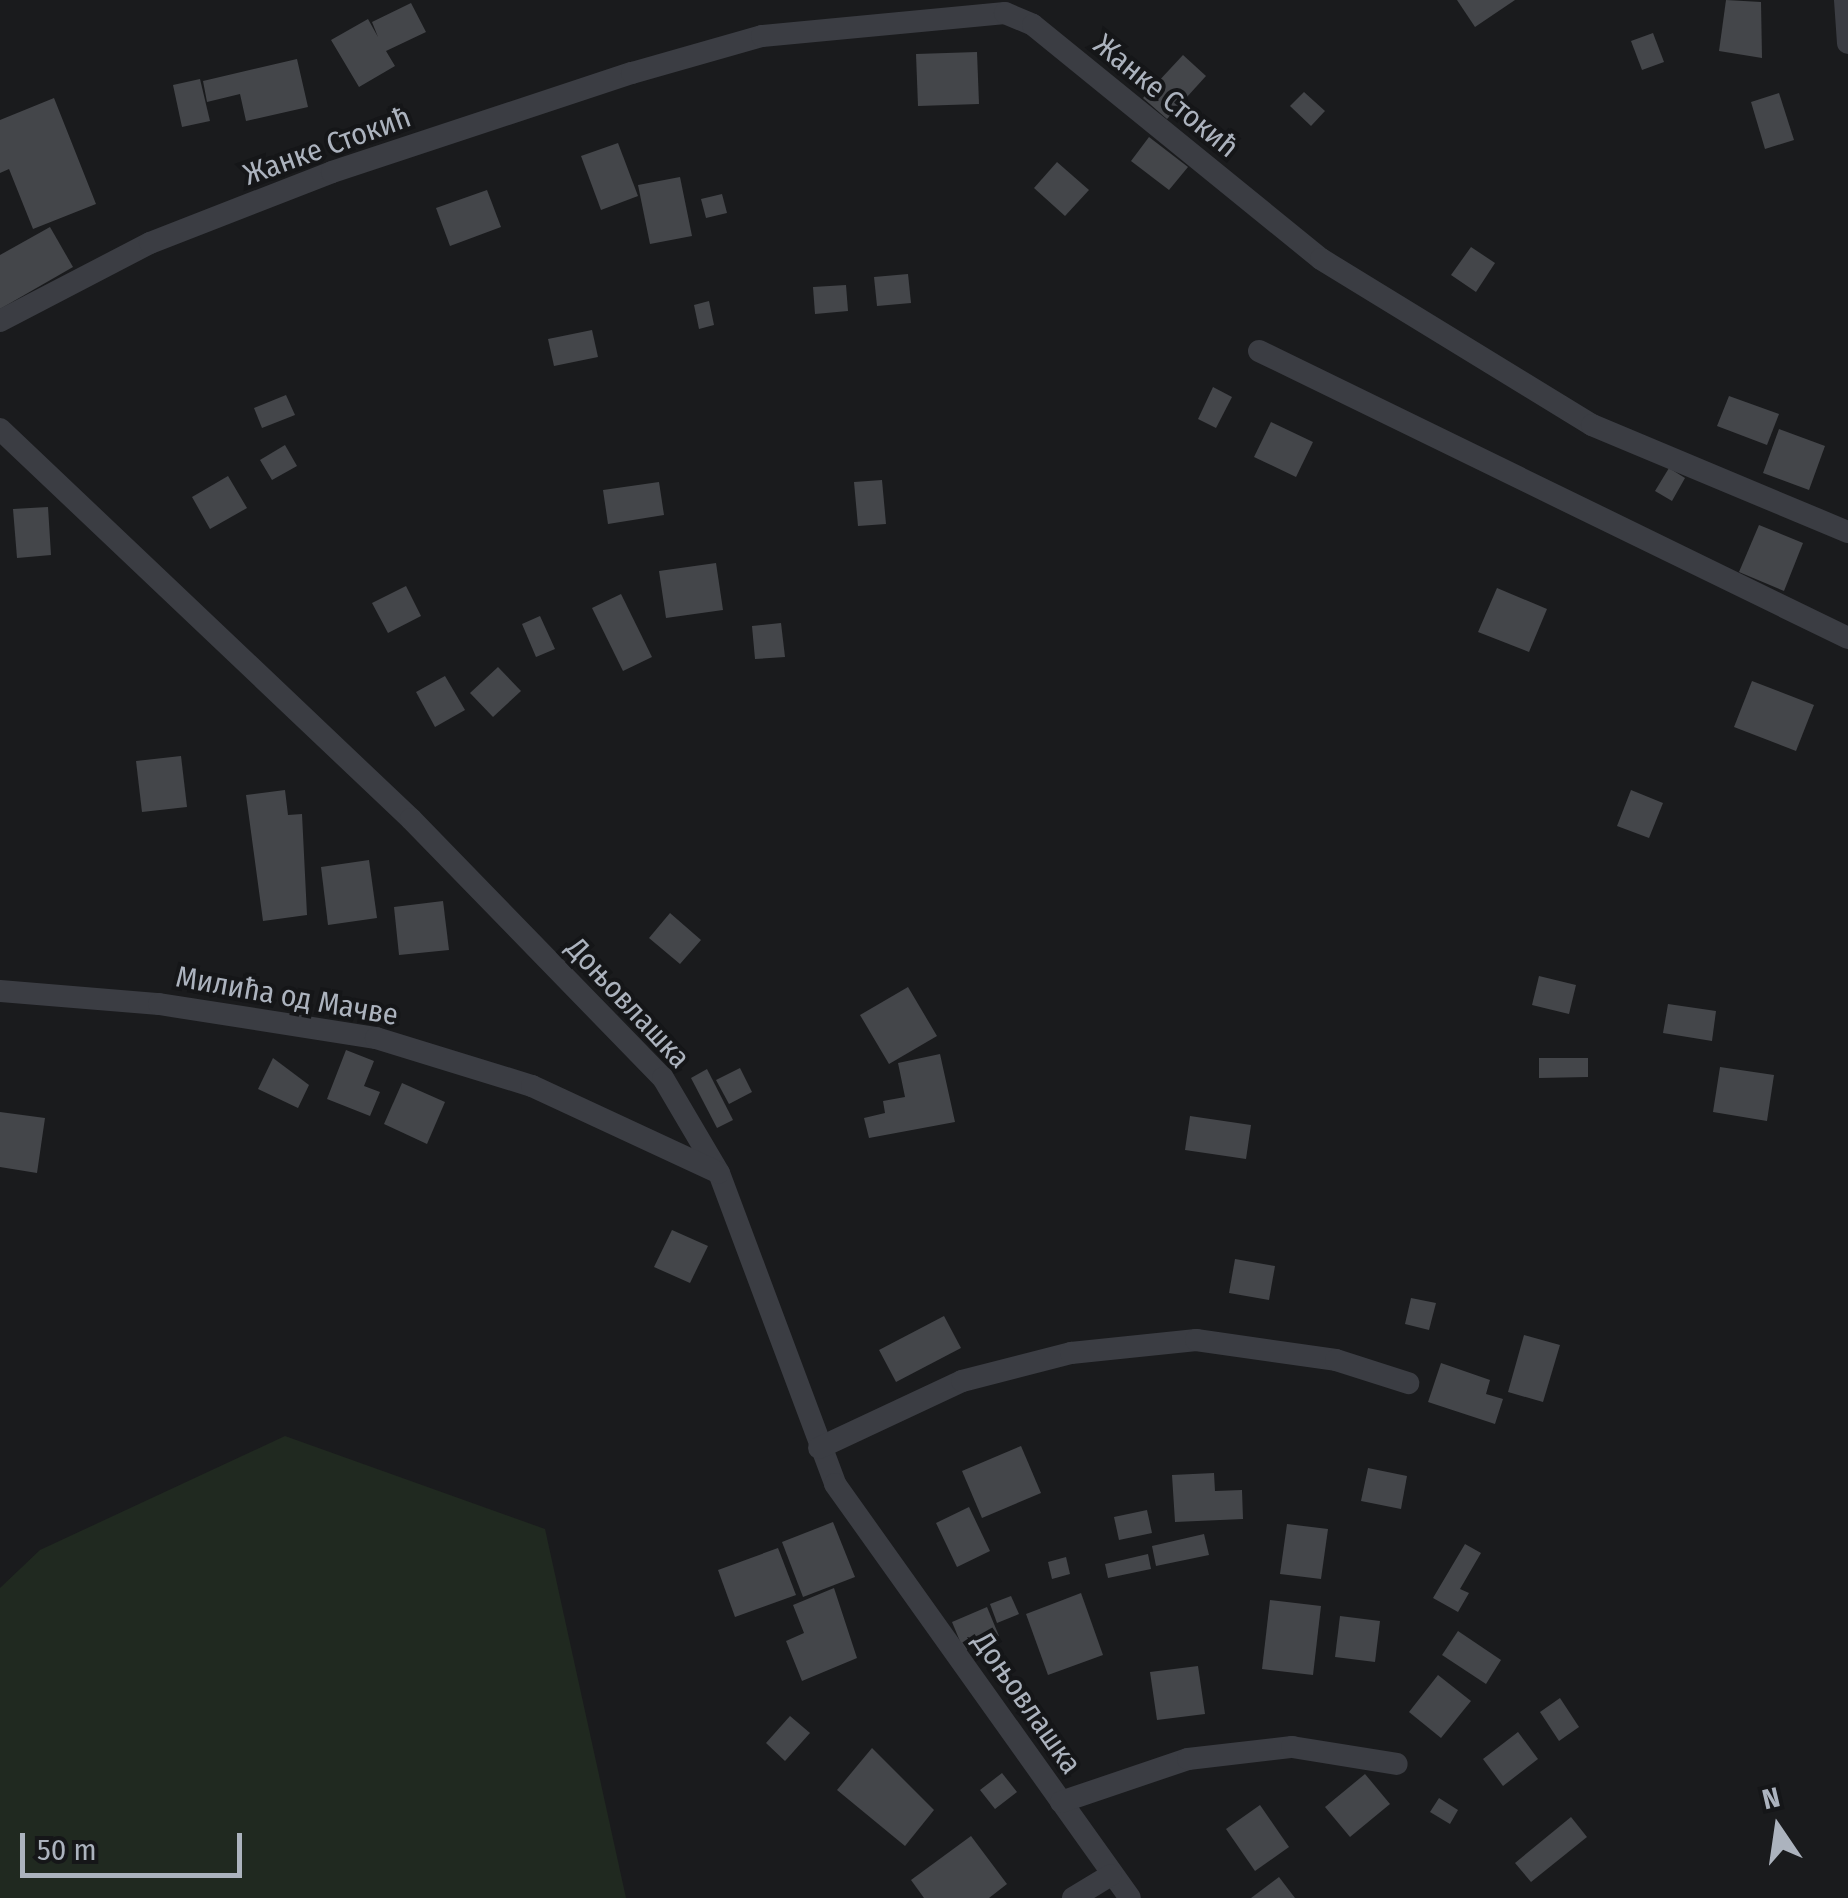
<!DOCTYPE html>
<meta charset="utf-8">
<style>
body{margin:0}
#map{position:relative;width:1848px;height:1898px;overflow:hidden;background:#1a1b1d;font-family:"Fira Sans Condensed",sans-serif}
div>[style]{position:absolute}
[style*='--x']{left:calc(var(--x)*1px);top:calc(var(--y)*1px);width:calc(var(--w)*1px);rotate:calc(var(--a)*1deg)}
.green>*{inset:0;background:#202920}
.building>*{inset:0;background:#44464a}
.minor>*{height:22px;margin:-11px;padding:0 11px;transform-origin:11px;border-radius:11px;background:#3b3d43}
span{translate:-50% -50%;white-space:nowrap;text-align:center;line-height:1.15;-webkit-text-stroke:8px #151618;paint-order:stroke}
.street-label{font-size:30px;color:#acb3be}
.north{position:absolute;left:1728px;top:1778px;width:100px;height:100px;-webkit-text-stroke:8px #151618;paint-order:stroke;rotate:347deg;font-size:28px;font-weight:700;line-height:40px;text-align:center;color:#acb3be}
.north::after{content:'';display:block;margin:auto;width:35px;height:45px;background:#acb3be;clip-path:polygon(50% 0,100% 100%,50% 72%,0 100%)}
.scale{position:absolute;left:20px;top:1833px;width:222px;height:45px;box-sizing:border-box;border:5px solid #acb3be;border-top:0;padding-left:12px;font-size:30px;line-height:35px;white-space:nowrap;color:#acb3be;-webkit-text-stroke:8px #151618;paint-order:stroke}
</style>
<div id="map">
<div class="green">
<div style="clip-path:polygon(285px 1436px,545px 1529px,626px 1898px,0 1898px,0 1588px,40px 1550px)"></div>
</div>
<div class="building">
<div style="clip-path:polygon(1457px 0,1515px 0,1475px 27px)"></div>
<div style="clip-path:polygon(1726px 0,1761px 2px,1762px 58px,1719px 51px)"></div>
<div style="clip-path:polygon(411px 3px,426px 32px,386px 51px,395px 66px,359px 87px,331px 40px,368px 19px,378px 37px,372px 22px)"></div>
<div style="clip-path:polygon(1653px 33px,1664px 62px,1642px 70px,1631px 41px)"></div>
<div style="clip-path:polygon(977px 52px,979px 104px,918px 106px,916px 54px)"></div>
<div style="clip-path:polygon(1183px 55px,1206px 76px,1167px 119px,1143px 98px)"></div>
<div style="clip-path:polygon(297px 59px,308px 107px,246px 121px,240px 94px,207px 102px,203px 81px)"></div>
<div style="clip-path:polygon(200px 79px,210px 121px,182px 127px,173px 85px)"></div>
<div style="clip-path:polygon(1304px 92px,1325px 111px,1311px 126px,1290px 106px)"></div>
<div style="clip-path:polygon(1779px 93px,1794px 140px,1765px 149px,1751px 102px)"></div>
<div style="clip-path:polygon(54px 98px,96px 204px,33px 229px,9px 169px,0 173px,0 120px)"></div>
<div style="clip-path:polygon(1149px 137px,1188px 167px,1169px 190px,1131px 161px)"></div>
<div style="clip-path:polygon(618px 143px,638px 196px,601px 210px,581px 156px)"></div>
<div style="clip-path:polygon(1057px 162px,1089px 190px,1065px 216px,1034px 188px)"></div>
<div style="clip-path:polygon(680px 177px,692px 236px,650px 244px,638px 185px)"></div>
<div style="clip-path:polygon(487px 190px,501px 227px,450px 246px,436px 208px)"></div>
<div style="clip-path:polygon(722px 194px,727px 213px,706px 218px,701px 199px)"></div>
<div style="clip-path:polygon(50px 227px,73px 267px,0 309px,0 255px)"></div>
<div style="clip-path:polygon(1471px 247px,1495px 263px,1476px 292px,1451px 275px)"></div>
<div style="clip-path:polygon(908px 274px,911px 303px,877px 306px,874px 277px)"></div>
<div style="clip-path:polygon(846px 285px,848px 311px,815px 314px,813px 287px)"></div>
<div style="clip-path:polygon(709px 301px,714px 325px,699px 329px,694px 305px)"></div>
<div style="clip-path:polygon(592px 330px,598px 357px,554px 366px,548px 339px)"></div>
<div style="clip-path:polygon(1213px 387px,1232px 397px,1216px 428px,1198px 419px)"></div>
<div style="clip-path:polygon(286px 395px,295px 415px,262px 428px,254px 408px)"></div>
<div style="clip-path:polygon(1729px 396px,1779px 414px,1767px 445px,1717px 426px)"></div>
<div style="clip-path:polygon(1271px 422px,1313px 442px,1296px 477px,1254px 457px)"></div>
<div style="clip-path:polygon(1779px 429px,1825px 446px,1809px 490px,1763px 473px)"></div>
<div style="clip-path:polygon(285px 445px,297px 466px,272px 480px,260px 460px)"></div>
<div style="clip-path:polygon(1669px 468px,1685px 478px,1672px 501px,1655px 491px)"></div>
<div style="clip-path:polygon(228px 476px,247px 508px,210px 529px,192px 497px)"></div>
<div style="clip-path:polygon(882px 480px,886px 524px,858px 526px,854px 482px)"></div>
<div style="clip-path:polygon(659px 482px,664px 515px,608px 524px,603px 490px)"></div>
<div style="clip-path:polygon(48px 507px,51px 555px,17px 558px,13px 509px)"></div>
<div style="clip-path:polygon(1759px 525px,1803px 543px,1784px 591px,1739px 572px)"></div>
<div style="clip-path:polygon(716px 563px,723px 610px,666px 618px,659px 571px)"></div>
<div style="clip-path:polygon(406px 586px,421px 616px,388px 633px,372px 603px)"></div>
<div style="clip-path:polygon(1497px 588px,1547px 609px,1529px 652px,1478px 632px)"></div>
<div style="clip-path:polygon(621px 594px,652px 657px,623px 671px,592px 608px)"></div>
<div style="clip-path:polygon(540px 616px,555px 649px,536px 657px,522px 624px)"></div>
<div style="clip-path:polygon(781px 623px,785px 657px,755px 659px,752px 626px)"></div>
<div style="clip-path:polygon(498px 667px,521px 691px,493px 717px,470px 693px)"></div>
<div style="clip-path:polygon(445px 676px,465px 710px,435px 727px,416px 692px)"></div>
<div style="clip-path:polygon(1752px 681px,1814px 705px,1796px 751px,1734px 727px)"></div>
<div style="clip-path:polygon(181px 756px,187px 807px,142px 812px,136px 761px)"></div>
<div style="clip-path:polygon(285px 790px,288px 815px,302px 814px,307px 915px,263px 921px,246px 795px)"></div>
<div style="clip-path:polygon(1631px 790px,1663px 803px,1649px 838px,1617px 826px)"></div>
<div style="clip-path:polygon(369px 860px,377px 918px,328px 925px,321px 867px)"></div>
<div style="clip-path:polygon(443px 901px,449px 950px,399px 955px,394px 907px)"></div>
<div style="clip-path:polygon(670px 913px,701px 940px,680px 964px,649px 938px)"></div>
<div style="clip-path:polygon(1539px 976px,1576px 985px,1569px 1014px,1532px 1005px)"></div>
<div style="clip-path:polygon(908px 987px,937px 1036px,889px 1064px,860px 1015px)"></div>
<div style="clip-path:polygon(1668px 1004px,1716px 1011px,1712px 1041px,1663px 1033px)"></div>
<div style="clip-path:polygon(346px 1050px,374px 1061px,364px 1086px,380px 1092px,370px 1116px,327px 1099px)"></div>
<div style="clip-path:polygon(940px 1054px,955px 1122px,869px 1138px,864px 1118px,885px 1113px,883px 1101px,905px 1097px,898px 1063px)"></div>
<div style="clip-path:polygon(273px 1058px,309px 1085px,298px 1108px,258px 1089px)"></div>
<div style="clip-path:polygon(1539px 1058px,1588px 1058px,1588px 1077px,1539px 1078px)"></div>
<div style="clip-path:polygon(1720px 1067px,1774px 1075px,1767px 1121px,1713px 1112px)"></div>
<div style="clip-path:polygon(740px 1068px,752px 1092px,729px 1104px,716px 1080px)"></div>
<div style="clip-path:polygon(707px 1069px,733px 1120px,717px 1128px,691px 1078px)"></div>
<div style="clip-path:polygon(402px 1083px,445px 1102px,427px 1144px,384px 1124px)"></div>
<div style="clip-path:polygon(0 1112px,45px 1118px,37px 1173px,0 1167px)"></div>
<div style="clip-path:polygon(1190px 1116px,1251px 1125px,1246px 1159px,1185px 1150px)"></div>
<div style="clip-path:polygon(672px 1230px,708px 1246px,690px 1283px,654px 1267px)"></div>
<div style="clip-path:polygon(1235px 1259px,1275px 1266px,1269px 1300px,1229px 1293px)"></div>
<div style="clip-path:polygon(1411px 1298px,1436px 1303px,1429px 1330px,1405px 1324px)"></div>
<div style="clip-path:polygon(944px 1316px,961px 1348px,896px 1382px,879px 1350px)"></div>
<div style="clip-path:polygon(1524px 1335px,1560px 1345px,1543px 1402px,1508px 1392px)"></div>
<div style="clip-path:polygon(1441px 1363px,1490px 1380px,1486px 1394px,1503px 1399px,1495px 1424px,1428px 1402px)"></div>
<div style="clip-path:polygon(1021px 1446px,1041px 1493px,982px 1518px,962px 1471px)"></div>
<div style="clip-path:polygon(1368px 1468px,1407px 1476px,1401px 1509px,1361px 1501px)"></div>
<div style="clip-path:polygon(1214px 1473px,1215px 1491px,1242px 1490px,1243px 1519px,1175px 1522px,1172px 1475px)"></div>
<div style="clip-path:polygon(969px 1507px,990px 1551px,957px 1567px,936px 1523px)"></div>
<div style="clip-path:polygon(1147px 1510px,1152px 1533px,1119px 1540px,1114px 1517px)"></div>
<div style="clip-path:polygon(833px 1522px,855px 1577px,803px 1597px,782px 1542px)"></div>
<div style="clip-path:polygon(1287px 1524px,1328px 1529px,1321px 1579px,1280px 1574px)"></div>
<div style="clip-path:polygon(1204px 1534px,1209px 1555px,1156px 1566px,1152px 1546px)"></div>
<div style="clip-path:polygon(1465px 1544px,1481px 1553px,1460px 1589px,1469px 1593px,1458px 1612px,1433px 1598px)"></div>
<div style="clip-path:polygon(778px 1548px,796px 1595px,735px 1617px,718px 1570px)"></div>
<div style="clip-path:polygon(1148px 1554px,1151px 1569px,1108px 1578px,1105px 1564px)"></div>
<div style="clip-path:polygon(1066px 1557px,1070px 1574px,1052px 1579px,1048px 1562px)"></div>
<div style="clip-path:polygon(834px 1588px,857px 1658px,802px 1681px,786px 1641px,804px 1633px,793px 1605px)"></div>
<div style="clip-path:polygon(1081px 1593px,1103px 1655px,1048px 1675px,1026px 1614px)"></div>
<div style="clip-path:polygon(1011px 1596px,1019px 1614px,997px 1623px,990px 1604px)"></div>
<div style="clip-path:polygon(1270px 1600px,1321px 1606px,1313px 1675px,1262px 1669px)"></div>
<div style="clip-path:polygon(987px 1607px,999px 1636px,964px 1651px,952px 1622px)"></div>
<div style="clip-path:polygon(1340px 1616px,1380px 1621px,1375px 1662px,1335px 1657px)"></div>
<div style="clip-path:polygon(1458px 1631px,1501px 1660px,1486px 1684px,1442px 1655px)"></div>
<div style="clip-path:polygon(1198px 1666px,1205px 1714px,1157px 1720px,1150px 1672px)"></div>
<div style="clip-path:polygon(1438px 1675px,1471px 1701px,1441px 1738px,1409px 1712px)"></div>
<div style="clip-path:polygon(1560px 1698px,1579px 1727px,1559px 1741px,1540px 1712px)"></div>
<div style="clip-path:polygon(790px 1716px,810px 1733px,785px 1761px,766px 1743px)"></div>
<div style="clip-path:polygon(1518px 1732px,1538px 1759px,1503px 1786px,1483px 1759px)"></div>
<div style="clip-path:polygon(872px 1748px,934px 1810px,905px 1846px,837px 1790px)"></div>
<div style="clip-path:polygon(1002px 1773px,1017px 1792px,995px 1809px,980px 1790px)"></div>
<div style="clip-path:polygon(1365px 1774px,1390px 1804px,1350px 1837px,1325px 1807px)"></div>
<div style="clip-path:polygon(1439px 1798px,1458px 1810px,1450px 1824px,1430px 1812px)"></div>
<div style="clip-path:polygon(1260px 1805px,1289px 1847px,1255px 1871px,1226px 1829px)"></div>
<div style="clip-path:polygon(1571px 1817px,1587px 1837px,1531px 1882px,1515px 1863px)"></div>
<div style="clip-path:polygon(971px 1836px,1007px 1884px,989px 1898px,924px 1898px,911px 1880px)"></div>
<div style="clip-path:polygon(1279px 1877px,1295px 1898px,1251px 1898px)"></div>
</div>
<div class="minor">
<div style="--x:1845;--y:0;--w:43;--a:86"></div>
<div style="--x:0;--y:321;--w:169;--a:-27.5"></div>
<div style="--x:150;--y:243;--w:195;--a:-21.3"></div>
<div style="--x:332;--y:172;--w:316;--a:-18.3"></div>
<div style="--x:632;--y:73;--w:135;--a:-15.9"></div>
<div style="--x:762;--y:36;--w:244;--a:-5.4"></div>
<div style="--x:1005;--y:13;--w:30;--a:23"></div>
<div style="--x:1033;--y:25;--w:371;--a:39.1"></div>
<div style="--x:1321;--y:259;--w:318;--a:31.5"></div>
<div style="--x:1592;--y:425;--w:277;--a:22.7"></div>
<div style="--x:1259;--y:351;--w:655;--a:25.98"></div>
<div style="--x:0;--y:429;--w:567;--a:43.5"></div>
<div style="--x:411;--y:819;--w:361;--a:45.8"></div>
<div style="--x:663;--y:1078;--w:110;--a:59.5"></div>
<div style="--x:719;--y:1173;--w:332;--a:69.5"></div>
<div style="--x:835;--y:1484;--w:508;--a:54.53"></div>
<div style="--x:0;--y:991;--w:160;--a:4.7"></div>
<div style="--x:159;--y:1004;--w:220;--a:8.9"></div>
<div style="--x:376;--y:1038;--w:163;--a:17.1"></div>
<div style="--x:532;--y:1086;--w:206;--a:24.9"></div>
<div style="--x:819;--y:1448;--w:158;--a:-25.1"></div>
<div style="--x:962;--y:1381;--w:113;--a:-14.4"></div>
<div style="--x:1071;--y:1353;--w:126;--a:-5.9"></div>
<div style="--x:1196;--y:1340;--w:141;--a:8.1"></div>
<div style="--x:1336;--y:1360;--w:76;--a:17.7"></div>
<div style="--x:1061;--y:1802;--w:134;--a:-18.7"></div>
<div style="--x:1188;--y:1759;--w:105;--a:-6.6"></div>
<div style="--x:1292;--y:1747;--w:106;--a:9.2"></div>
<div style="--x:1073;--y:1898;--w:44;--a:-31.2"></div>
</div>
<div class="street-label">
<span style="left:1166px;top:96px;rotate:39deg">Жанке Стокић</span>
<span style="left:327px;top:146px;rotate:-20deg">Жанке Стокић</span>
<span style="left:287px;top:996px;rotate:10deg">Милића од Мачве</span>
<span style="left:628px;top:1003px;rotate:47deg">Доњовлашка</span>
<span style="left:1027px;top:1703px;rotate:55deg">Доњовлашка</span>
</div>
<div class="north">N</div>
<div class="scale">50 m</div>
</div>
